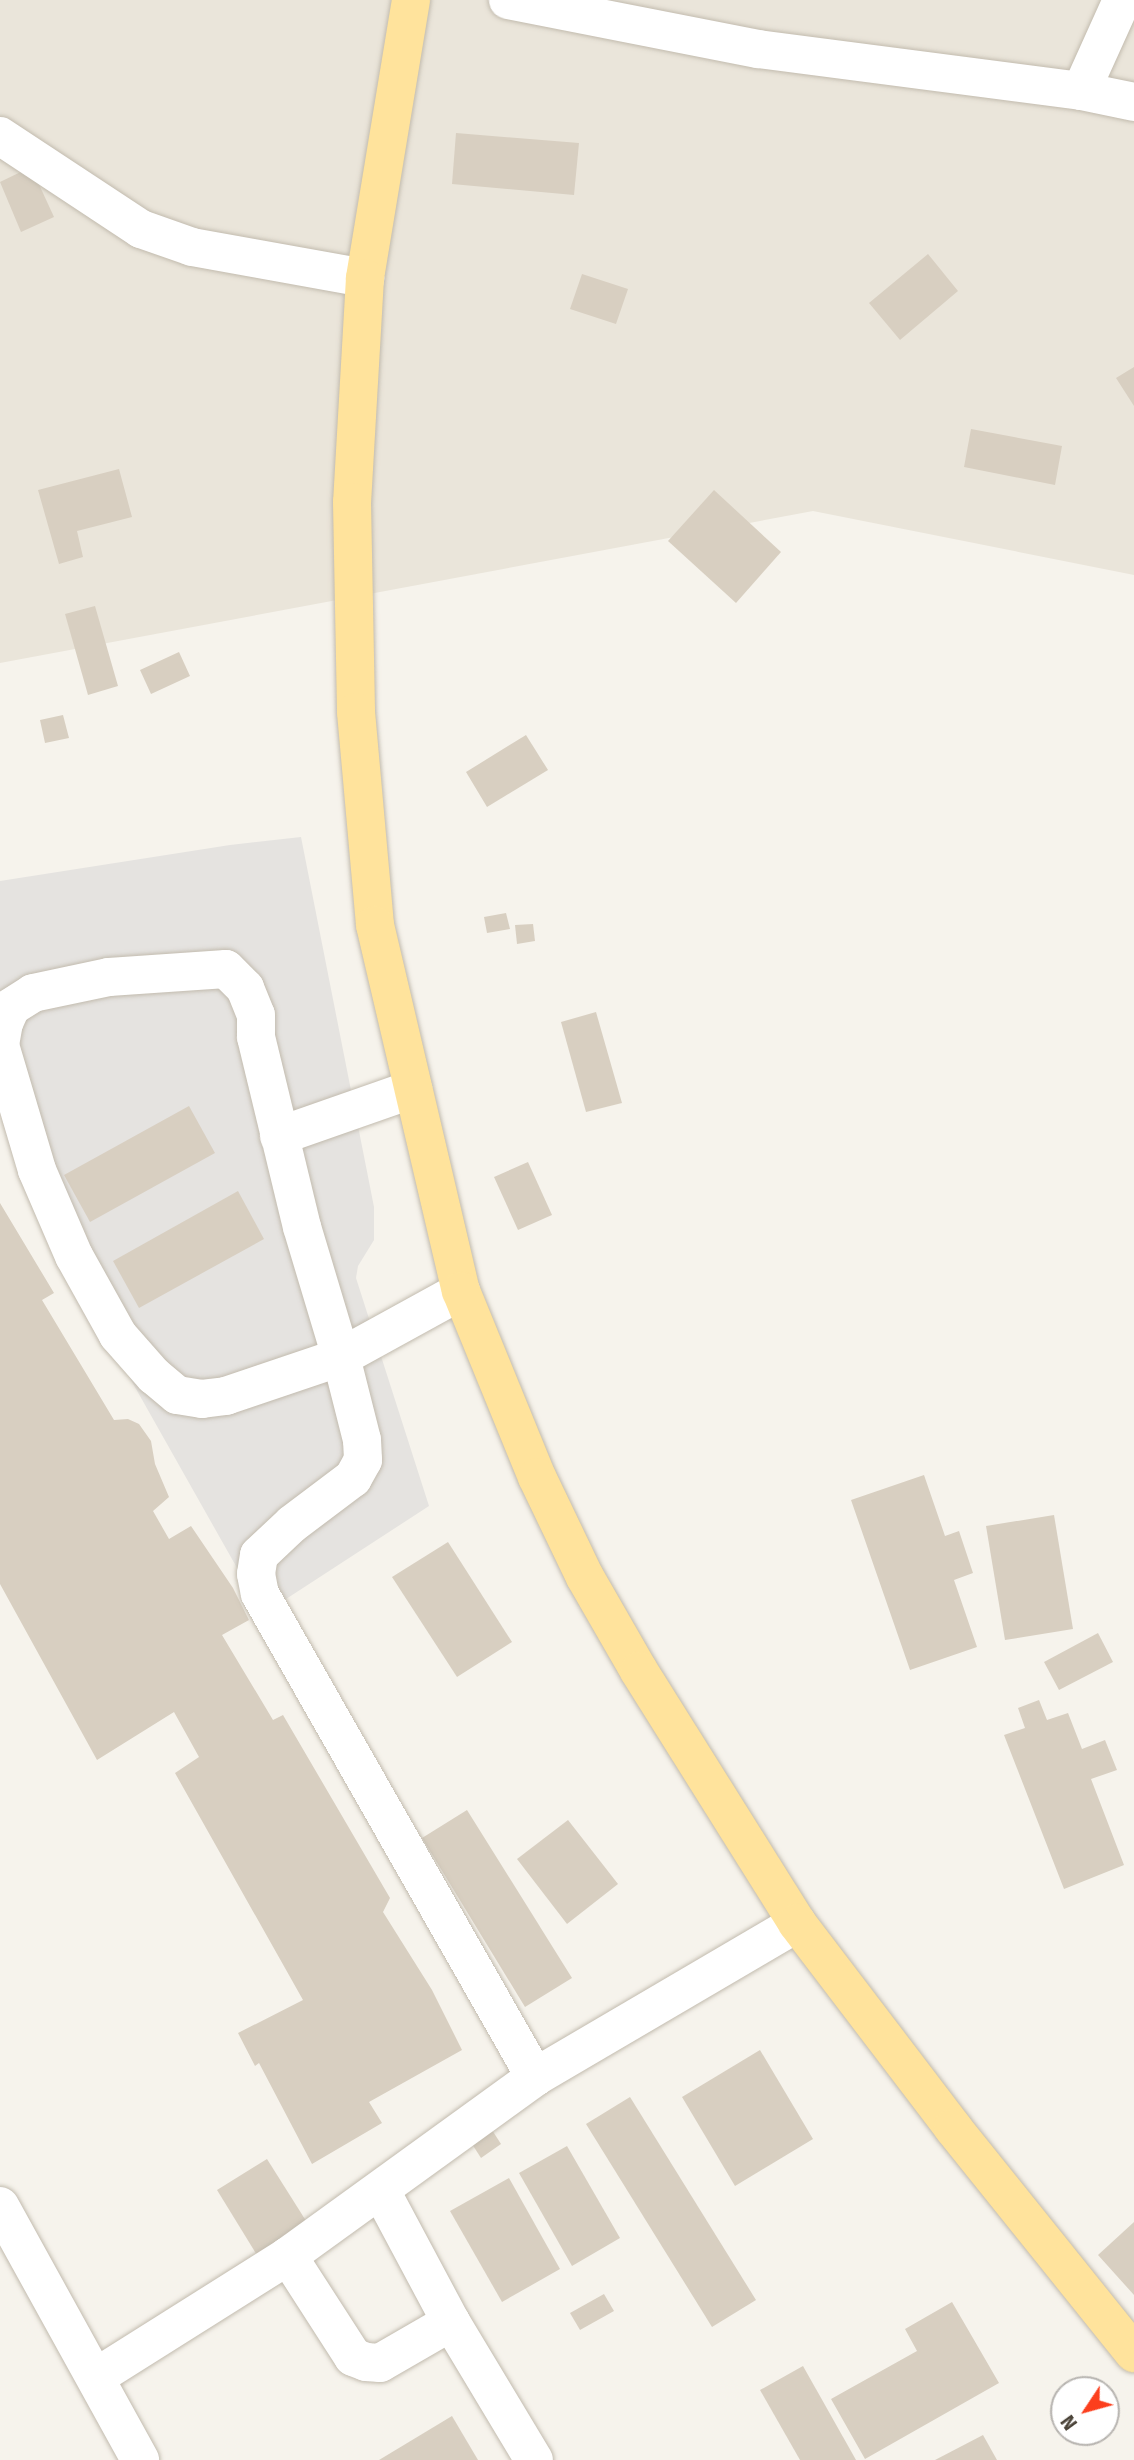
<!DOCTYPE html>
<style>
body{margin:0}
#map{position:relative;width:1134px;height:2460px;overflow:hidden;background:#f6f3ec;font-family:"Fira Sans",sans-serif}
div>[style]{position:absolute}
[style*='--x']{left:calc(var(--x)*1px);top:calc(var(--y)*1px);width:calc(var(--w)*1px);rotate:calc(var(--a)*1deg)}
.residential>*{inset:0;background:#eae5da}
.parking>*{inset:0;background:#e5e3e0}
.building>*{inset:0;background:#d8cfc1}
.roads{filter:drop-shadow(0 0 2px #c2bbae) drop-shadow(0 0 2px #c2bbae)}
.minor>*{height:38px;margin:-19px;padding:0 19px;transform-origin:19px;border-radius:19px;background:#fff}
.major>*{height:38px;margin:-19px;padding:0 19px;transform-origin:19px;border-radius:19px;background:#ffe39c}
span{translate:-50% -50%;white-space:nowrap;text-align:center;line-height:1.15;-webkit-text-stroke:7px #fff;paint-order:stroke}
.north{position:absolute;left:1050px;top:2376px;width:70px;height:70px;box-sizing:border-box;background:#fff;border:2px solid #b7b4b0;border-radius:50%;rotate:234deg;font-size:19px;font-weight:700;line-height:28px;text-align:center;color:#4b4439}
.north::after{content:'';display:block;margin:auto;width:24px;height:32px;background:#fc3f1d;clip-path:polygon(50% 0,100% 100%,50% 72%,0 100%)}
</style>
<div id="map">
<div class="residential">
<div style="clip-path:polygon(0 0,1134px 0,1134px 575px,813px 511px,0 663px)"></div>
</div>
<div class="parking">
<div style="clip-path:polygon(301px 837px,374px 1207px,374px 1240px,358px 1266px,356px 1278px,429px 1506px,263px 1614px,61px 1256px,0 1084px,0 881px,230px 845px)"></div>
</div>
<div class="building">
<div style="clip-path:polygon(456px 133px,579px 143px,574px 195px,452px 184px)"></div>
<div style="clip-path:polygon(31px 167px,54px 217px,21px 232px,0 182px)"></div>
<div style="clip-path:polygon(928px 254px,958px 291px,900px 340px,869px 303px)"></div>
<div style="clip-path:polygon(582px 274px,628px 289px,616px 324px,570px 309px)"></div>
<div style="clip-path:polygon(1134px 367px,1134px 406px,1116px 378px)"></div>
<div style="clip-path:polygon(971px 429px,1062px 446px,1055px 485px,964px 467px)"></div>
<div style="clip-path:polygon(119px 469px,132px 517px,77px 531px,83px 557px,59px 564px,38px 490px)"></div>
<div style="clip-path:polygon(714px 490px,781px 552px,736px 603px,668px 541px)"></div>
<div style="clip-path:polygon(95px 606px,118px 686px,88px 695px,65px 614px)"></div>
<div style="clip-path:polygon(179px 652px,190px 676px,151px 694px,140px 670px)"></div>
<div style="clip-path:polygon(63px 715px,69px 738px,45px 743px,40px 720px)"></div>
<div style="clip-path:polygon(526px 735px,548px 770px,487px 807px,466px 772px)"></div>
<div style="clip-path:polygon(506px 913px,510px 929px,487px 933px,484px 917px)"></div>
<div style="clip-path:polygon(533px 924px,535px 941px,517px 944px,515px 925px)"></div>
<div style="clip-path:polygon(596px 1012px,622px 1103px,586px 1112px,561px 1022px)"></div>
<div style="clip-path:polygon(189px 1106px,215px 1153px,90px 1222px,64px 1175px)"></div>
<div style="clip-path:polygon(528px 1162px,552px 1215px,518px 1230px,494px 1177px)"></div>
<div style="clip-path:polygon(238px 1191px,264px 1239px,139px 1308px,113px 1261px)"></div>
<div style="clip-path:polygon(0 1203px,54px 1293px,42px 1300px,114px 1420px,128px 1419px,139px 1424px,151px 1441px,155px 1464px,169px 1497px,153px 1511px,169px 1539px,191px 1526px,233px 1588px,249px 1620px,222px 1635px,273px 1720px,283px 1715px,390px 1898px,383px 1912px,432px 1990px,462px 2050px,369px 2102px,382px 2123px,312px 2164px,259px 2063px,255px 2066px,238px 2033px,303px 2000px,175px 1773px,199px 1757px,174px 1712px,97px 1760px,0 1584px)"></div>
<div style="clip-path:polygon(924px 1475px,945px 1536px,959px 1531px,973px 1573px,954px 1580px,977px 1647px,910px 1670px,851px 1500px)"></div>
<div style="clip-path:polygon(1054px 1515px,1073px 1629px,1005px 1640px,986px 1526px)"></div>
<div style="clip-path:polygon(448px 1542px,512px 1642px,457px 1677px,392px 1577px)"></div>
<div style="clip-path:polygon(1098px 1633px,1113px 1662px,1059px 1690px,1044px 1662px)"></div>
<div style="clip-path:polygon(1039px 1700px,1047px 1720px,1068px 1713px,1082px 1749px,1105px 1740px,1117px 1770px,1091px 1779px,1124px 1865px,1064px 1889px,1004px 1735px,1025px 1728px,1018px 1708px)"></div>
<div style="clip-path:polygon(467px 1810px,572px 1978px,525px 2007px,422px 1838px)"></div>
<div style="clip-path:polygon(568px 1820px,618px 1884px,567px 1924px,517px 1859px)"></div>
<div style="clip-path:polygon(760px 2050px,813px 2139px,735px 2186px,682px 2097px)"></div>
<div style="clip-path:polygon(630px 2097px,756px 2300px,712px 2327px,586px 2124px)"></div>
<div style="clip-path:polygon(492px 2130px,501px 2144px,481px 2158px,472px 2144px)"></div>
<div style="clip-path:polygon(567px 2146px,620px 2238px,572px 2266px,519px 2173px)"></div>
<div style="clip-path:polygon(267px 2159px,308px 2224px,257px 2255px,217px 2190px)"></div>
<div style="clip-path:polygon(509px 2178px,560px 2269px,502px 2302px,450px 2211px)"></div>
<div style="clip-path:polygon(1134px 2222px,1134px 2295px,1098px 2255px)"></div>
<div style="clip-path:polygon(604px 2294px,614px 2311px,580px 2330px,570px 2313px)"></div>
<div style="clip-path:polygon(952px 2302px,999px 2383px,865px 2459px,831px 2399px,917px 2351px,905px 2329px)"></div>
<div style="clip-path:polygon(803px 2366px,856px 2460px,800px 2460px,760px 2390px)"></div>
<div style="clip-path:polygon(452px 2416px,478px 2460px,379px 2460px)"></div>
<div style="clip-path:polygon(983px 2435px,997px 2460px,935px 2460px)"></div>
</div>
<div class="roads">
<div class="minor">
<div style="--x:508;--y:0;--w:255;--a:11.1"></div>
<div style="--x:758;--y:49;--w:326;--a:7.4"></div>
<div style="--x:1081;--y:91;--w:54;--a:11.7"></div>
<div style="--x:1081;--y:91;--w:100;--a:-65.7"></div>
<div style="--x:0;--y:136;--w:169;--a:33.4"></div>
<div style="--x:141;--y:229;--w:54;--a:19.4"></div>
<div style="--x:192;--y:247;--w:176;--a:10.2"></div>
<div style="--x:279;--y:1136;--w:142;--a:-19.3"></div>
<div style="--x:461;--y:1291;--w:137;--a:151.2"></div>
<div style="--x:341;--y:1357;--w:121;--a:161.3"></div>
<div style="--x:226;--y:1396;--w:24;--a:173"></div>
<div style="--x:202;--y:1399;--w:25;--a:-171"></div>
<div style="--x:177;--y:1395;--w:30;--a:-140"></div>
<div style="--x:154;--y:1376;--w:55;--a:-131.3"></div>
<div style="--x:118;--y:1335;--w:90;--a:-119.1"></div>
<div style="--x:74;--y:1256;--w:94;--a:-113.3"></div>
<div style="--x:37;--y:1170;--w:130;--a:-106.5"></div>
<div style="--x:0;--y:1045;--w:22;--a:-80"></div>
<div style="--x:4;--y:1023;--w:17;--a:-66"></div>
<div style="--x:11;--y:1007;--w:26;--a:-32"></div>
<div style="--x:33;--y:993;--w:78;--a:-11.9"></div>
<div style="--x:109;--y:977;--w:117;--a:-3.9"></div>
<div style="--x:226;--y:969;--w:27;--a:45"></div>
<div style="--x:245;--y:988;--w:29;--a:68"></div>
<div style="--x:256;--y:1015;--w:22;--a:90"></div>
<div style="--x:256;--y:1037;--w:195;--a:76.4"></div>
<div style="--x:302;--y:1227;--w:136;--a:73.3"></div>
<div style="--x:341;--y:1357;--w:86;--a:75.8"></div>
<div style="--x:362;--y:1440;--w:20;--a:87"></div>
<div style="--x:363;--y:1460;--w:21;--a:119"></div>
<div style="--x:353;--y:1478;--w:76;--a:143"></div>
<div style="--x:292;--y:1524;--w:45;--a:136.8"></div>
<div style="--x:259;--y:1555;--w:19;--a:99"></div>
<div style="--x:256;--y:1574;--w:20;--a:79"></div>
<div style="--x:260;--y:1594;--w:556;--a:60.34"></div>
<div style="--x:381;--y:2191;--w:149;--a:61.9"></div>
<div style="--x:451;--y:2322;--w:161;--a:59"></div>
<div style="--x:0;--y:2206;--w:290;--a:61.1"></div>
<div style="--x:288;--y:2256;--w:120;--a:57.2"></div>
<div style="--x:353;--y:2357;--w:14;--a:21"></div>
<div style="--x:366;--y:2362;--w:14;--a:4"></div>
<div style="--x:380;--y:2363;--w:82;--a:-30"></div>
<div style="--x:96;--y:2377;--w:227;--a:-32.2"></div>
<div style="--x:288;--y:2256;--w:305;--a:-35.9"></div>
<div style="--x:535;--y:2077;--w:304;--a:-30.4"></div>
</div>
<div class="major">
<div style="--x:411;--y:0;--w:282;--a:99.4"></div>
<div style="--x:365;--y:278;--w:224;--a:93.3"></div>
<div style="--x:352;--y:502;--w:210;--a:88.9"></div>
<div style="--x:356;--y:712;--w:214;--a:84.9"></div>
<div style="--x:375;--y:925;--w:376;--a:76.8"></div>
<div style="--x:461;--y:1291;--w:201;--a:67.8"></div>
<div style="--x:537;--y:1477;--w:111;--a:64.4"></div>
<div style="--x:585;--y:1577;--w:108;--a:60.1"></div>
<div style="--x:639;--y:1671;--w:297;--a:57.9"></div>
<div style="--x:797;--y:1923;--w:258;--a:52.7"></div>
<div style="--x:953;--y:2128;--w:289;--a:51.2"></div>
</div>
</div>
<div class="north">N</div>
</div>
